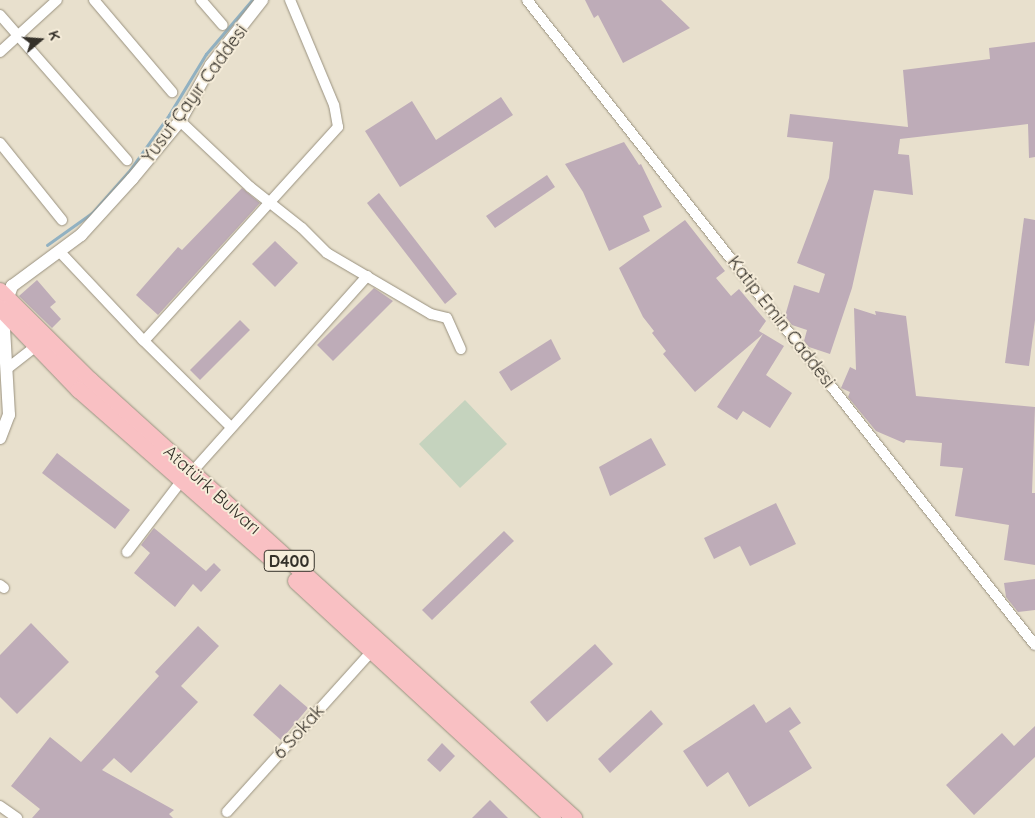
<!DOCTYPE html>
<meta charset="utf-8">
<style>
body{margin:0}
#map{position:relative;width:1035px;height:818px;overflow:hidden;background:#e8e0cd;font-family:Quicksand,sans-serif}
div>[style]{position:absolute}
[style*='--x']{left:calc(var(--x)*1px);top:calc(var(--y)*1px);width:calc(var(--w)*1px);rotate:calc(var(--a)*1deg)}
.green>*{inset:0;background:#c5d3be}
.stream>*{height:2.5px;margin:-1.25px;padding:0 1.25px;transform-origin:1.25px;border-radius:1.25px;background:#91b1c2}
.building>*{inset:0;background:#beacb8}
.roads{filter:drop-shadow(0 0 1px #99917f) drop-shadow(0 0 1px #99917f)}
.minor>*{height:10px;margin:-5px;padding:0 5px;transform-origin:5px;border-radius:5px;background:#fff}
.tertiary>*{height:12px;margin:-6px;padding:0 6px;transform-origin:6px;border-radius:6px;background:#fff}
.primary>*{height:16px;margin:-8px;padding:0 8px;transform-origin:8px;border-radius:8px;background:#f9c0c3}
span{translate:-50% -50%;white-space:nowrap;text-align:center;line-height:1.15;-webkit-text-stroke:4px #f6edda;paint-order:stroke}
.shield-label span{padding:1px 4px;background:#f6edda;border:1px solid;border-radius:4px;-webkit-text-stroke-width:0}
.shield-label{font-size:16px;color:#35312a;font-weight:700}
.street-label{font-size:18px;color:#35312a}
.north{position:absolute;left:15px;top:15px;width:50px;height:50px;-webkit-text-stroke:4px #f6edda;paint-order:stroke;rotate:72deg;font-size:14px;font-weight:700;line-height:20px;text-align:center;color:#35312a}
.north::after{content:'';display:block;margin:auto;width:18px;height:22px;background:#35312a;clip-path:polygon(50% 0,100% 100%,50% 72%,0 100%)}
</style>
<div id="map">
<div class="green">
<div style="clip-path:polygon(465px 400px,507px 444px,460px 488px,419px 444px)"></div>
</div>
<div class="stream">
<div style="--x:47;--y:245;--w:55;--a:-35.4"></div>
<div style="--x:92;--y:213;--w:57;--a:-48.5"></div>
<div style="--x:130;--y:170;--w:67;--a:-54.7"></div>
<div style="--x:169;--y:115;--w:71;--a:-58.8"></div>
<div style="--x:206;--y:54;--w:71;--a:-49.6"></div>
</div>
<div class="building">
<div style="clip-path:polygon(585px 0,661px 0,690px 28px,623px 63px,598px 15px,594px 18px)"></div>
<div style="clip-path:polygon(1035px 42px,1035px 157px,1029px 158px,1028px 124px,900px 139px,898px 154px,909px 155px,913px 195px,874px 190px,852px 288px,830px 354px,809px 347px,804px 341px,807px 330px,792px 325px,785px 316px,794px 285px,819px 293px,825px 274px,797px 263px,829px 178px,833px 142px,787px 137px,790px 114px,908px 127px,903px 70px,990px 59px,989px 48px)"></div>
<div style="clip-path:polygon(501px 97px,513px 115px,400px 187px,365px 131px,412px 101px,436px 140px)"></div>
<div style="clip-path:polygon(624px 142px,639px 165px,641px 164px,662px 207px,643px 216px,650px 231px,609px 251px,583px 192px,565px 164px)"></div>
<div style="clip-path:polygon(547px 175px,555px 187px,495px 228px,486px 216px)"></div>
<div style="clip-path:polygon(242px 188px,260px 203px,158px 315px,136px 295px,178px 247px,182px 250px)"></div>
<div style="clip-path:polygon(379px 193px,457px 294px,445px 304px,367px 203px)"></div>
<div style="clip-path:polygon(1024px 218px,1035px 220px,1035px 320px,1029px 366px,1005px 363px)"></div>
<div style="clip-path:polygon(685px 220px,725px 271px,716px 278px,731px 296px,739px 289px,766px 321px,759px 331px,784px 346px,766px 375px,792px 393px,770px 428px,743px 411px,737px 420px,717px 407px,763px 334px,695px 392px,663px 354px,666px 351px,652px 333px,654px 331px,643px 317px,619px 268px)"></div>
<div style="clip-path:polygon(275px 241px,298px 263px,275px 287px,252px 264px)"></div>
<div style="clip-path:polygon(37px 280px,56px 302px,50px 307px,61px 319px,52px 328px,19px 296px)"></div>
<div style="clip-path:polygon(374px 288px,393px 301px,333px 361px,317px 345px)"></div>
<div style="clip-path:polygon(854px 308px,876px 315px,875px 311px,906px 316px,916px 396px,1035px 407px,1032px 493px,1035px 493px,1035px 565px,1004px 560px,1009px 525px,955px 516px,963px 468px,940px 466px,942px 443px,906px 440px,904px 443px,876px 431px,848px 397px,850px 392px,841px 388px,850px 367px,856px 370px)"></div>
<div style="clip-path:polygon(240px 320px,250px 330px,200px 380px,190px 370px)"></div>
<div style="clip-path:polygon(551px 339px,561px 359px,511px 391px,499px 372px)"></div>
<div style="clip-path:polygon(651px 438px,666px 465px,610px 496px,599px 467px)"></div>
<div style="clip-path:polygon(57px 453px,130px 510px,115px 529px,42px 473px)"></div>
<div style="clip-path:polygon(776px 503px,796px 544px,750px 566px,740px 546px,714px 559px,704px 538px)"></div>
<div style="clip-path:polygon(154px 528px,206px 571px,214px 563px,221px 570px,201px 592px,193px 584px,175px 607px,134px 573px,150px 553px,141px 545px)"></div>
<div style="clip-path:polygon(504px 531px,514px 541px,432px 620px,422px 610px)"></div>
<div style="clip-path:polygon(1035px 579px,1035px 610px,1018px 612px,1006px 597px,1004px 583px)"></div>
<div style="clip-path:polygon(31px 623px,69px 662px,17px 714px,0 697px,0 655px)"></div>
<div style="clip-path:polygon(198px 626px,219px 646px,181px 686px,198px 702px,131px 773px,114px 758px,102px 770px,174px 810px,169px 814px,173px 818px,32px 818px,40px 809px,11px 786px,50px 737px,81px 762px,159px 676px,155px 672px)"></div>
<div style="clip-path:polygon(595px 644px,613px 664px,547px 722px,530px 702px)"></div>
<div style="clip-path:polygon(280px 684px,308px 708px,281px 740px,253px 715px)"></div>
<div style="clip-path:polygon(754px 704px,766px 723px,790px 707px,801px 723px,789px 731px,812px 768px,749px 807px,728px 772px,707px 787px,683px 751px)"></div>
<div style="clip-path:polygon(651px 710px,663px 724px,610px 773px,598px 759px)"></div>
<div style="clip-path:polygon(1035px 726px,1035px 757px,974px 815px,946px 785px,1002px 733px,1014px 746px)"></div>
<div style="clip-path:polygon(442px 743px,455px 756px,440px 772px,427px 760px)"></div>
<div style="clip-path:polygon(490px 800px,508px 818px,472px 818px)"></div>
</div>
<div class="roads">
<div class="minor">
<div style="--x:94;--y:0;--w:121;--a:49.7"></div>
<div style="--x:201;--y:0;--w:33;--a:49"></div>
<div style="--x:527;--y:0;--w:821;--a:51.78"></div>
<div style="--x:0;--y:15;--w:193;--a:48.8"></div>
<div style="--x:0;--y:52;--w:77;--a:-42.4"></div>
<div style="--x:180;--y:121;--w:96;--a:43.3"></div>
<div style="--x:250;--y:187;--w:66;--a:38.3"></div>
<div style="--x:302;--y:228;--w:35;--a:45"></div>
<div style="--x:327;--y:253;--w:121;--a:30.4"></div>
<div style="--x:431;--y:314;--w:16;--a:14"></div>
<div style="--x:447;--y:318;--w:34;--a:66"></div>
<div style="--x:0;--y:143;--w:99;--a:51.2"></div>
<div style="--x:60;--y:252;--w:120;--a:46.7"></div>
<div style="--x:142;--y:339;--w:124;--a:44.7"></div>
<div style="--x:144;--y:341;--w:289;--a:-47.8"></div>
<div style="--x:338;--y:127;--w:22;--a:-100"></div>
<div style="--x:334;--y:105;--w:114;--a:-112.7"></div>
<div style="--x:8;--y:368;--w:41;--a:-38"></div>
<div style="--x:192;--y:472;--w:263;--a:-48.2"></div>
<div style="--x:127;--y:552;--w:91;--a:-52.6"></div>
<div style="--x:0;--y:585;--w:5;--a:37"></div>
<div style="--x:0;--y:806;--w:21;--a:35"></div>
<div style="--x:227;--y:812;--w:215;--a:-48"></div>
</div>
<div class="tertiary">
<div style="--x:0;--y:438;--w:25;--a:-69"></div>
<div style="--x:9;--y:415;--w:103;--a:-93.3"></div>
<div style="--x:3;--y:312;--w:28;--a:-71"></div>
<div style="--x:12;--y:286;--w:86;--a:-36.5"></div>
<div style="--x:81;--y:235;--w:76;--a:-47.7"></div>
<div style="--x:132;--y:179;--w:75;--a:-50.4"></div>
<div style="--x:180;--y:121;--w:64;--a:-61"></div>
<div style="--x:211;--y:65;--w:83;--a:-51.9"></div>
</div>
<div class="primary">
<div style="--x:0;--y:291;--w:127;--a:44.7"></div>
<div style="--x:90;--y:380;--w:653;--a:42.14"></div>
<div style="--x:0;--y:308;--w:114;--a:46.1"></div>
<div style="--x:79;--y:390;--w:252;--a:41.3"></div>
<div style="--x:296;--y:581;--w:350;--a:42.7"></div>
</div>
</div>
<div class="shield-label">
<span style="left:289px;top:561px">D400</span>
</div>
<div class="street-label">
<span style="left:195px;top:94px;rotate:-54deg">Yusuf Çayır Caddesi</span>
<span style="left:781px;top:322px;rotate:52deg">Katip Emin Caddesi</span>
<span style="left:212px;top:490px;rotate:42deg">Atatürk Bulvarı</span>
<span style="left:299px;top:732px;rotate:-48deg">6 Sokak</span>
</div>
<div class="north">K</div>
</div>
